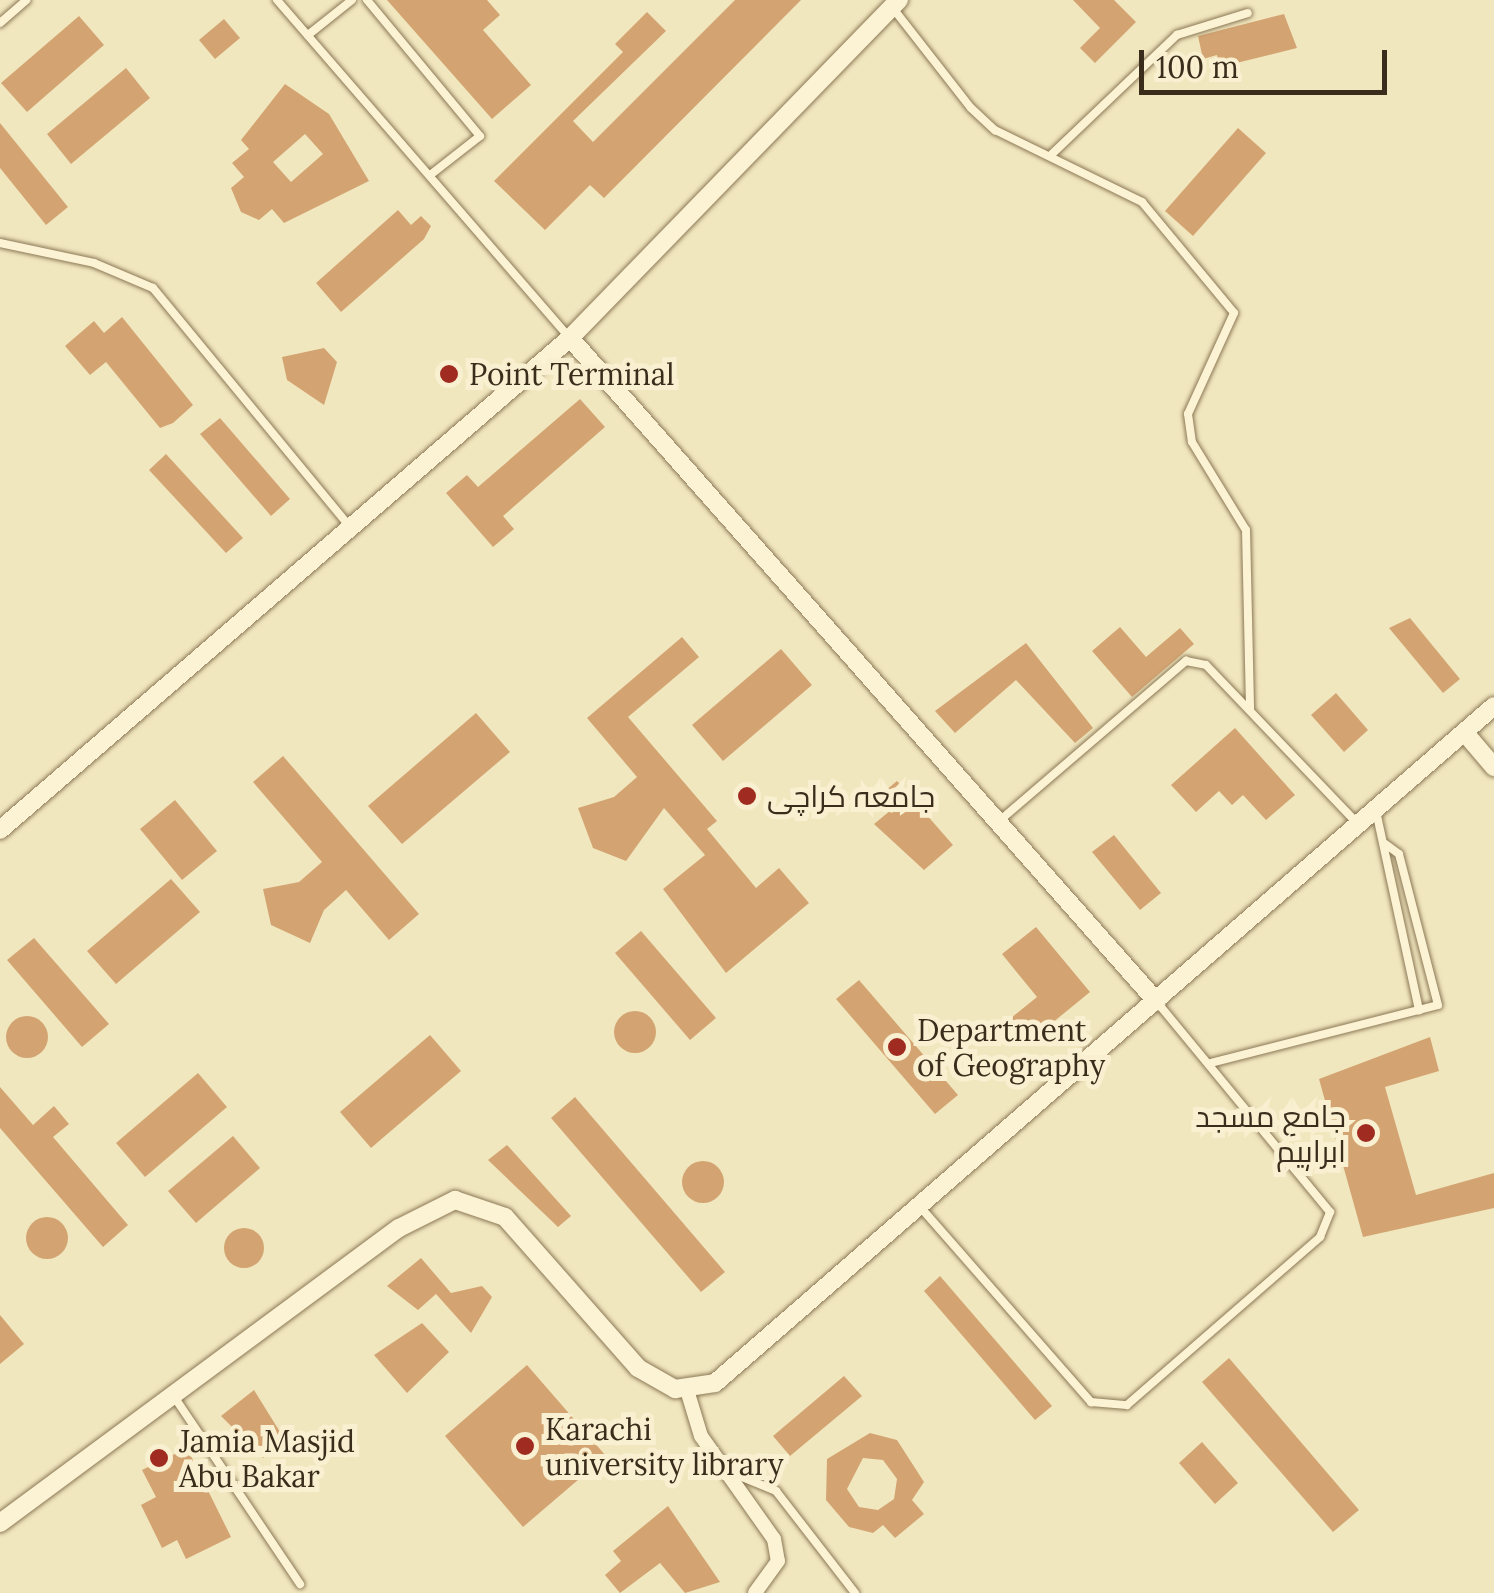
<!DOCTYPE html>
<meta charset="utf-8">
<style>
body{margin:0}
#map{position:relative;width:1494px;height:1593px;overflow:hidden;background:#f1e7bf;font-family:Lora,Cairo,serif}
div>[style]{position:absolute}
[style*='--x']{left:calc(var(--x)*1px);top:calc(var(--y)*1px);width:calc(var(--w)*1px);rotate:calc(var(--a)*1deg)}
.building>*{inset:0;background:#d3a472}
.round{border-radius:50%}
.roads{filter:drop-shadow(0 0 2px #8c7856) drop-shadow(0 0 2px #8c7856)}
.service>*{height:8px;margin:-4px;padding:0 4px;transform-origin:4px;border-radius:4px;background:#fbf3d3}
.minor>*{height:14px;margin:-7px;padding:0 7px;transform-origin:7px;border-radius:7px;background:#fbf3d3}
.tertiary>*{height:18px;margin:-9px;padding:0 9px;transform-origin:9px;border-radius:9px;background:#fbf3d3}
.dots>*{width:28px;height:28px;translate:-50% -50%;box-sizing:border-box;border:5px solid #f8f0d0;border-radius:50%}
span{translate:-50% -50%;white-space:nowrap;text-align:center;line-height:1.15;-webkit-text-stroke:10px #f8f0d0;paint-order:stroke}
.poi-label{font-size:30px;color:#3a2d1c}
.left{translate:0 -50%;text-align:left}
.right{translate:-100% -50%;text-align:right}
.scale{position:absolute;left:1139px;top:50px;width:248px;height:45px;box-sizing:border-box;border:5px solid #3a2d1c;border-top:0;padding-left:12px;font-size:30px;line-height:35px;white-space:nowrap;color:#3a2d1c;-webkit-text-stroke:8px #f8f0d0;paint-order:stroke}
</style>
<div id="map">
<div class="building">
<div style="clip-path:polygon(387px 0,487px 0,500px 15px,483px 30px,531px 85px,492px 119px)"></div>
<div style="clip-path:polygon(735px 0,801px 0,604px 198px,590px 185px,545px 230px,494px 181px,623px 52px,615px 44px,647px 12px,666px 31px,573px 121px,593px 142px)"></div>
<div style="clip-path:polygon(1073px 0,1114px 0,1136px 22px,1095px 63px,1080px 48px,1100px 28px)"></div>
<div style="clip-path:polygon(1284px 14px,1297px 48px,1220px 67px,1217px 55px,1203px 59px,1198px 36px)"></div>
<div style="clip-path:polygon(79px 16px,104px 45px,27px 112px,1px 83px)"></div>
<div style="clip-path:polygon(224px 19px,240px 38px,215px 59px,199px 40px)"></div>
<div style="clip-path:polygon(126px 68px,150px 98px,71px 164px,47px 134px)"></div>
<div style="clip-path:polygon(evenodd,285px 84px,329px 114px,369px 181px,284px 223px,272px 209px,259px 220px,241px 212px,231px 188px,244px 177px,232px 163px,249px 149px,241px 140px,285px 84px,305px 134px,323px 154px,291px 182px,273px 162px,305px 134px)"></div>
<div style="clip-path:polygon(0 123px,68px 207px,46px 225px,0 168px)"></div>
<div style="clip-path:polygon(1238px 128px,1266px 153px,1193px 236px,1165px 211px)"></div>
<div style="clip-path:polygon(398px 210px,411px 225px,421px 216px,431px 226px,424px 239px,341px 312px,316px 283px)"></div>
<div style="clip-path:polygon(122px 317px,193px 405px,173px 423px,160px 428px,106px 362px,90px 375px,65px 346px,94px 321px,104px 333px)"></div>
<div style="clip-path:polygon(324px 348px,337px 362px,324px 405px,287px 380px,282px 357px)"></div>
<div style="clip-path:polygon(580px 399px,605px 427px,503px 516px,514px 529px,493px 547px,446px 493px,467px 475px,478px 487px)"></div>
<div style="clip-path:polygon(220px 418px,290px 499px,271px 516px,200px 434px)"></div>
<div style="clip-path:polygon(166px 454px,243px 538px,226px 553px,149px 470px)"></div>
<div style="clip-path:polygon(1410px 618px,1460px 679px,1443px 693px,1389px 628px)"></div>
<div style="clip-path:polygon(1120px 627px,1146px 657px,1180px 628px,1194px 644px,1132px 697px,1092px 651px)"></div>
<div style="clip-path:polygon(682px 637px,699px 657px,628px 717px,717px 821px,707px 829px,756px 888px,779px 868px,809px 903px,726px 973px,663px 889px,705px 855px,664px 808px,626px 861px,593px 848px,578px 808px,614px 797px,637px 777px,587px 718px)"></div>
<div style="clip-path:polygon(1026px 643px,1093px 728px,1075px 743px,1016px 680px,955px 733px,935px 711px)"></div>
<div style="clip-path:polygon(781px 649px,812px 685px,723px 761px,692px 725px)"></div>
<div style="clip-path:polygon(1336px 693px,1368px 730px,1344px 752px,1311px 715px)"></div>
<div style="clip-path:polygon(476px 713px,510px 752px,402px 844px,368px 806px)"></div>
<div style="clip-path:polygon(1235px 728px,1295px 795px,1266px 820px,1243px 795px,1232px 805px,1219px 791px,1196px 812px,1171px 785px)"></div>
<div style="clip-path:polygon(283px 756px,419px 914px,389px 940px,346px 890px,324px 910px,310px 943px,271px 925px,263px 889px,299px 882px,322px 862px,253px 782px)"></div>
<div style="clip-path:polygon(897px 781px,953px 845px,924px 870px,874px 824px,891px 810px,879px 796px)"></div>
<div style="clip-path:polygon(175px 800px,217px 851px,182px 880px,140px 829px)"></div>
<div style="clip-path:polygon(1114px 835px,1161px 893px,1140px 910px,1092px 852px)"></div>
<div style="clip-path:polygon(171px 879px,200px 912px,116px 984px,87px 951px)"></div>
<div style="clip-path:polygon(1036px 927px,1090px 992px,1030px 1041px,1011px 1018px,1037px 997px,1002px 954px)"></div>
<div style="clip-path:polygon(641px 931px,716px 1018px,690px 1040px,615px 953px)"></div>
<div style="clip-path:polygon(34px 938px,109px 1024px,82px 1047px,7px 960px)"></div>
<div style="clip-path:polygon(859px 980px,958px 1095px,935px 1114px,836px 999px)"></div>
<div class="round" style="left:614px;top:1011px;width:42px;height:42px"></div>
<div class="round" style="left:6px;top:1016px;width:42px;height:42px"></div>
<div style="clip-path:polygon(430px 1035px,461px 1071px,371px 1148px,340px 1112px)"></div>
<div style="clip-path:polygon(1430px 1037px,1439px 1071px,1385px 1087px,1416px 1195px,1494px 1173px,1494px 1208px,1363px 1237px,1319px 1079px)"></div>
<div style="clip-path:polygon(198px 1073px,227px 1107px,145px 1177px,116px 1143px)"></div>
<div style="clip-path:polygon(0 1087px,33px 1125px,54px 1106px,69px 1124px,53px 1137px,128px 1225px,103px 1247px,0 1128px)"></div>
<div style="clip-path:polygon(575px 1097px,725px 1272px,701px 1292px,551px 1118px)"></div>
<div style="clip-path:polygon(233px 1136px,260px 1168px,196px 1223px,168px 1191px)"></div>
<div style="clip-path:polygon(507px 1145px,571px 1216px,558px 1227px,488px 1160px)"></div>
<div class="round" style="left:682px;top:1161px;width:42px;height:42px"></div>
<div class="round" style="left:26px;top:1217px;width:42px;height:42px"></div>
<div class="round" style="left:224px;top:1228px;width:40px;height:40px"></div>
<div style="clip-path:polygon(421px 1258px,451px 1293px,482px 1286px,492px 1297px,471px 1333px,436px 1294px,418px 1310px,387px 1286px)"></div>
<div style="clip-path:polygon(940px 1276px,1052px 1406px,1035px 1420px,924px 1291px)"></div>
<div style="clip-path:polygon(0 1315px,24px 1344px,0 1364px)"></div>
<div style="clip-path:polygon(422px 1323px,449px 1352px,407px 1393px,374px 1355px)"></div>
<div style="clip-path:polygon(1229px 1358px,1359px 1510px,1333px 1532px,1202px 1382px)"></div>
<div style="clip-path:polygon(527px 1365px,606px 1456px,523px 1527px,445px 1436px)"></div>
<div style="clip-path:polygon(844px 1376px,862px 1396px,790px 1456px,773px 1436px)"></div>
<div style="clip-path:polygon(254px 1390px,285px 1440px,263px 1458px,221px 1416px)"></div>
<div style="clip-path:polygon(evenodd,870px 1433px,897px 1440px,924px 1482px,912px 1500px,924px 1514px,895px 1538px,883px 1525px,873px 1533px,849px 1527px,826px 1500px,827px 1459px,870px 1433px,863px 1458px,883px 1460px,897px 1479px,894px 1499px,878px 1510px,859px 1507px,847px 1489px,863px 1458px)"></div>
<div style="clip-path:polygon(1202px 1442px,1238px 1483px,1215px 1504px,1179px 1463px)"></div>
<div style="clip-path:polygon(187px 1448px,231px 1537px,186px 1559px,177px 1540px,162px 1548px,141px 1505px,156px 1497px,142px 1470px)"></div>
<div style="clip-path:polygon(668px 1506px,720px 1582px,685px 1593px,660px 1563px,620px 1593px,605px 1575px,621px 1561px,613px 1551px)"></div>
</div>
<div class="roads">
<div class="service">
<div style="--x:277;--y:0;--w:447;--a:49.1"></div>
<div style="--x:367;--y:0;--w:177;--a:50.3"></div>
<div style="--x:480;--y:136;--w:63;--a:142"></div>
<div style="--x:892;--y:7;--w:128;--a:52"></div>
<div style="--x:971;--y:108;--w:33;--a:43"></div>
<div style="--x:995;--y:130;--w:164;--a:26.1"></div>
<div style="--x:1142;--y:202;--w:144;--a:50.3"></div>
<div style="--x:1234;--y:313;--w:111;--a:114.5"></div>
<div style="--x:1188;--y:414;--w:28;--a:82"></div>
<div style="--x:1192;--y:442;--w:103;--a:58.5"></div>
<div style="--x:1246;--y:530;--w:180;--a:88.7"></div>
<div style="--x:0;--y:23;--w:35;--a:-41"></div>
<div style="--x:308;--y:35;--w:56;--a:-38.5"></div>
<div style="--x:1052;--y:154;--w:173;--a:-43.6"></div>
<div style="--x:1177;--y:35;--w:74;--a:-17.2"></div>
<div style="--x:0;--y:243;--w:96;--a:12"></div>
<div style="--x:94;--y:263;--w:64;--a:23"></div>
<div style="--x:153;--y:288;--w:311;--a:50.5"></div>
<div style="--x:1376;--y:811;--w:204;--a:77.8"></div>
<div style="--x:998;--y:822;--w:248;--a:-40.6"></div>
<div style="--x:1186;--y:661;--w:20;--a:11"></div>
<div style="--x:1206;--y:665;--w:217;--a:46.3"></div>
<div style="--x:1211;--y:1063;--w:234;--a:-14.3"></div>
<div style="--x:1438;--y:1005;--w:156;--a:-104.5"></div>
<div style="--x:1399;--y:854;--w:17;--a:-144"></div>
<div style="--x:922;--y:1209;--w:257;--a:48.8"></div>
<div style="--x:1091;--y:1402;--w:36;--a:5"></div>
<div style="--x:1127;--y:1405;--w:256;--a:-41"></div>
<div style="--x:1320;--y:1237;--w:27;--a:-68"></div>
<div style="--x:1330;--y:1212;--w:271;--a:-129.5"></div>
<div style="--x:173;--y:1395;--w:228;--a:56.1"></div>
<div style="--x:730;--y:1472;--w:50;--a:22.4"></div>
<div style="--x:776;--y:1491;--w:129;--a:52.2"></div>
</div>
<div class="minor">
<div style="--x:687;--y:1390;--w:48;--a:73.1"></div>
<div style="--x:701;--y:1436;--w:126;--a:54.7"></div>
<div style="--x:774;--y:1539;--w:22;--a:80"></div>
<div style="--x:778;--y:1561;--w:39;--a:126"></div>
</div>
<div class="tertiary">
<div style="--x:570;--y:338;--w:886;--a:48.52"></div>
<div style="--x:1465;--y:733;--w:45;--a:49.5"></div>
<div style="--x:0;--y:830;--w:753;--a:-40.8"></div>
<div style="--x:570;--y:338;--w:472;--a:-45.8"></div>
<div style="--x:0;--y:1523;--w:496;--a:-36.5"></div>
<div style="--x:399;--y:1228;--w:63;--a:-26.6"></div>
<div style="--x:455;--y:1200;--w:53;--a:18.8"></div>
<div style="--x:505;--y:1217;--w:201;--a:48.6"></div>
<div style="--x:638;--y:1368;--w:43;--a:29.6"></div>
<div style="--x:675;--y:1389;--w:40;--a:-8.5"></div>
<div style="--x:715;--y:1383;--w:1032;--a:-40.99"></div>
</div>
</div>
<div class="dots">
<div style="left:449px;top:374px;background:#a02c21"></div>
<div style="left:747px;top:796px;background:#a02c21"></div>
<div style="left:897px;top:1047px;background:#a02c21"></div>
<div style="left:1366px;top:1133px;background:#a02c21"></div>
<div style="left:525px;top:1446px;background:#a02c21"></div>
<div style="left:159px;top:1458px;background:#a02c21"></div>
</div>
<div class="poi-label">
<span class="left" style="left:469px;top:374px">Point Terminal</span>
<span class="left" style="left:767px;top:796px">جامعہ کراچی</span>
<span class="left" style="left:917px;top:1047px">Department<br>of Geography</span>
<span class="right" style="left:1346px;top:1133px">جامع مسجد<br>ابراہیم</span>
<span class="left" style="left:545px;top:1446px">Karachi<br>university library</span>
<span class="left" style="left:179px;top:1458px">Jamia Masjid<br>Abu Bakar</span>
</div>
<div class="scale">100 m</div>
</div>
